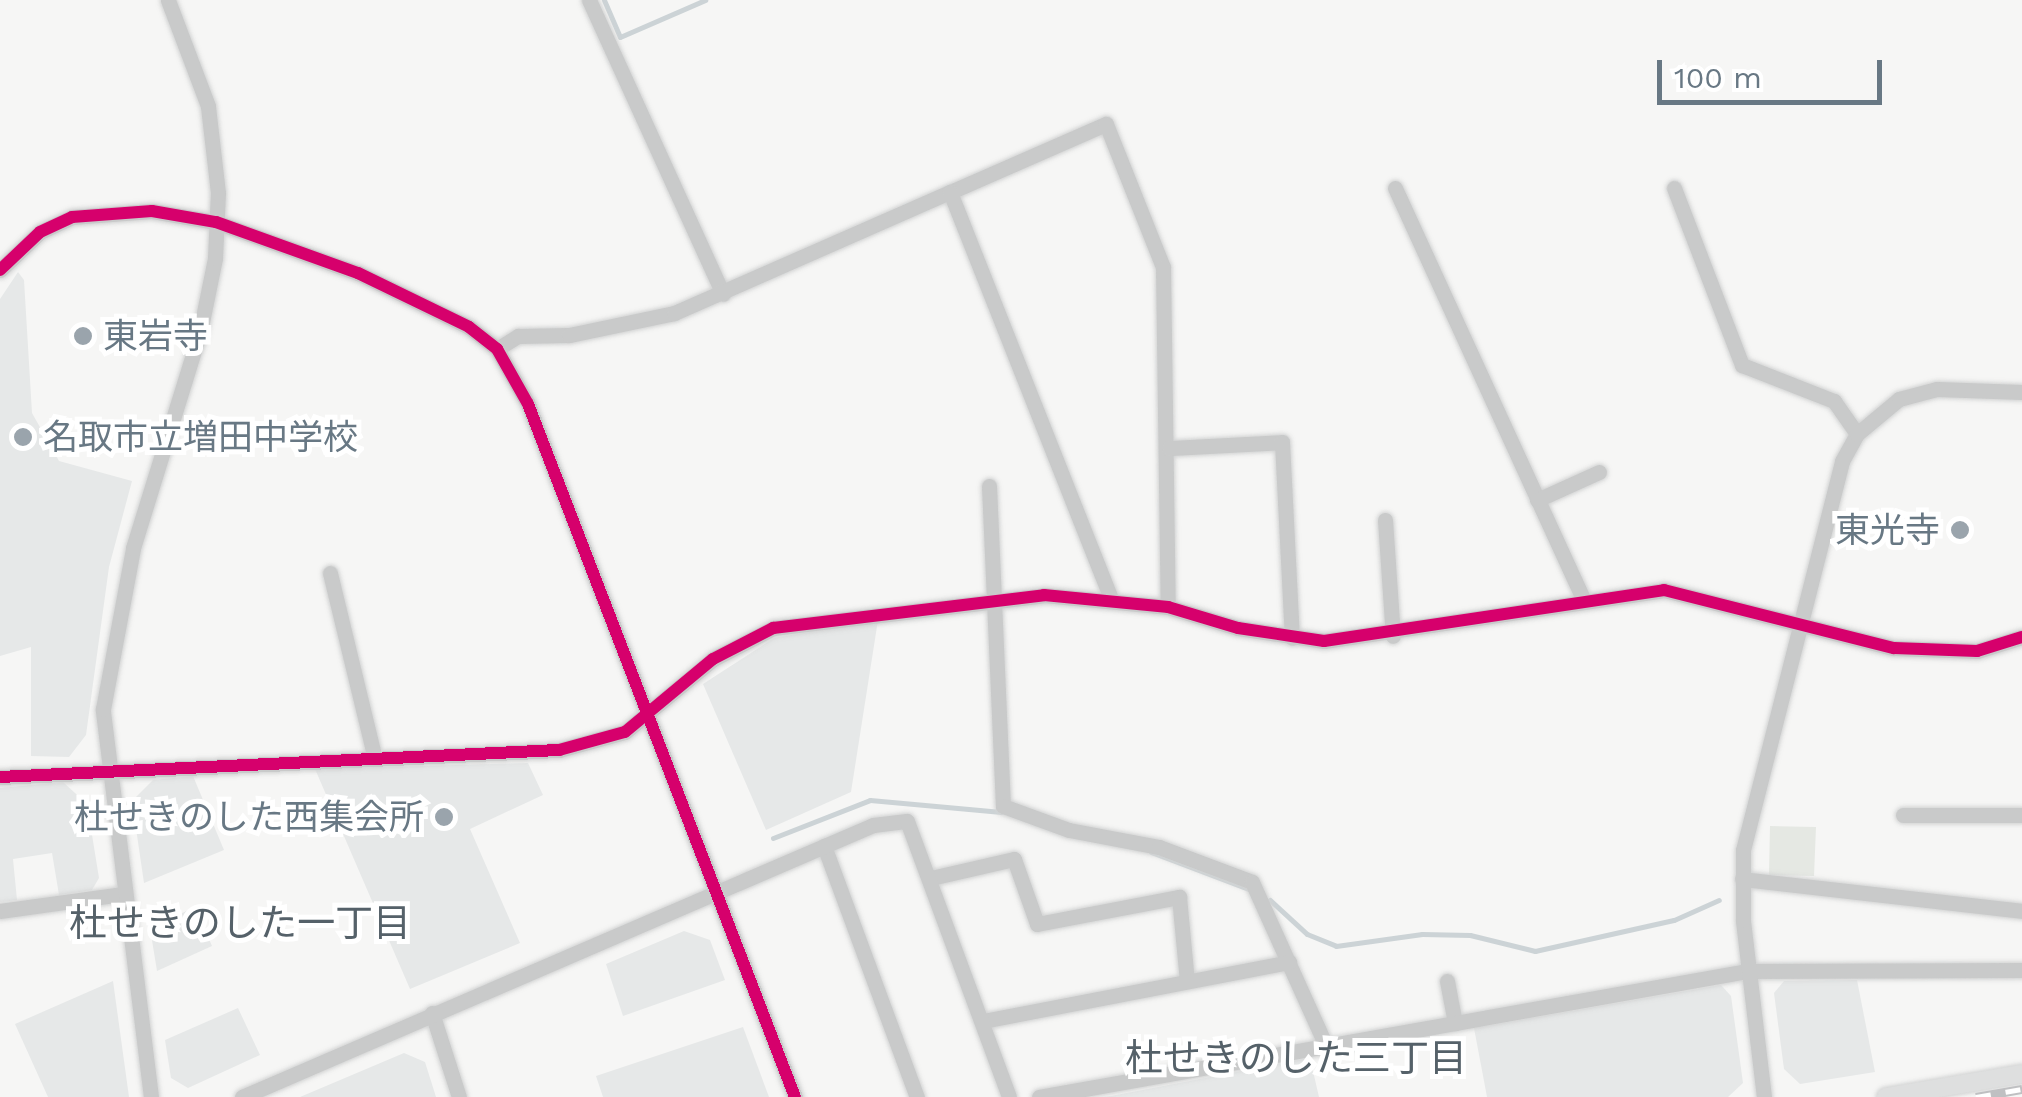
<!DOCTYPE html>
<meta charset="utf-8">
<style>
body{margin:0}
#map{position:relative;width:2022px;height:1097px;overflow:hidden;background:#f6f6f5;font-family:"Work Sans","Noto Sans JP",sans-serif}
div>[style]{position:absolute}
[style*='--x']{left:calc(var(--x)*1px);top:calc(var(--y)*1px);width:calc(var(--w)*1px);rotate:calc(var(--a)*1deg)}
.built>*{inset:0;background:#e6e8e8}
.green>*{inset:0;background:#e5e8e3}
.stream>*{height:5px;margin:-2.5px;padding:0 2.5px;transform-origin:2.5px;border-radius:2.5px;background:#ccd3d6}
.roads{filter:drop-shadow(0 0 2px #d2d3d3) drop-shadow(0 0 2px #d2d3d3)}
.minor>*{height:15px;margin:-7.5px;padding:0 7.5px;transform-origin:7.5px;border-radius:7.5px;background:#c9caca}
.major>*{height:18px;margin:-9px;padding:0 9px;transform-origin:9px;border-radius:9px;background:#dedfdf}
.rail>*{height:9px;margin-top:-4.5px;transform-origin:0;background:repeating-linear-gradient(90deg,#fff 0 15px,#bfc0c2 0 30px);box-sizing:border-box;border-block:2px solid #bfc0c2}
.cycleway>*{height:12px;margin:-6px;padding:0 6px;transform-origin:6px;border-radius:6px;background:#d6006c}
.dots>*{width:28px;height:28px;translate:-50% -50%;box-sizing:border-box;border:5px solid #fff;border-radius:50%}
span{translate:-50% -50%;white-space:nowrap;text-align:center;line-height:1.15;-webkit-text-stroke:10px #fff;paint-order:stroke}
.poi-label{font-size:35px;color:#687884}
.left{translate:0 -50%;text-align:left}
.right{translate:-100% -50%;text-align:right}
.neighbourhood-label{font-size:38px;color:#556169}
.scale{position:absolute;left:1657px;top:60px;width:225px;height:45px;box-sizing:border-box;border:5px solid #687884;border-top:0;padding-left:12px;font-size:30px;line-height:35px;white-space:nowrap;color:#687884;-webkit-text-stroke:8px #fff;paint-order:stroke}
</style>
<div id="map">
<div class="built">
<div style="clip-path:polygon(18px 272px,24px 280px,32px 413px,59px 461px,132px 481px,109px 567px,86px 735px,69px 757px,31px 756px,31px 647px,0 656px,0 299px)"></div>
<div style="clip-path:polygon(878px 620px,851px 792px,766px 830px,703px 684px,774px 638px)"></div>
<div style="clip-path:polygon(528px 763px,543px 795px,470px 829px,520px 943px,410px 989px,315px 769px)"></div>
<div style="clip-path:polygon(193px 776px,224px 850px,144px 883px,132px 801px,153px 780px)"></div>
<div style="clip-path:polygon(63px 782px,87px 804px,99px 878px,92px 890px,59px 895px,52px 853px,13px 859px,17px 900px,0 902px,0 788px)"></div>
<div style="clip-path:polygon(195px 907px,212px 946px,157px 971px,150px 928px)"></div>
<div style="clip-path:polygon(684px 931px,710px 940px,725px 980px,623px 1016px,606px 964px)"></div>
<div style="clip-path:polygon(1857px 980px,1875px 1072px,1800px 1084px,1784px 1069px,1774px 993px,1784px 981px)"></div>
<div style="clip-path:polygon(113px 981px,129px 1097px,48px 1097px,15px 1024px)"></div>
<div style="clip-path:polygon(1721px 985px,1731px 996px,1743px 1083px,1728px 1097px,1487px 1097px,1474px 1028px)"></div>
<div style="clip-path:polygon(238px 1008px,260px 1055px,188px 1088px,171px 1078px,165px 1040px)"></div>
<div style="clip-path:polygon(743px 1027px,769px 1097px,603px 1097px,596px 1076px)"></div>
<div style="clip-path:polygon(404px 1053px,425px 1062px,436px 1097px,300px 1097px)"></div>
<div style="clip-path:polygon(1310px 1058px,1319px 1097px,1102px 1097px,1111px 1096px)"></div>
</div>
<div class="green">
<div style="clip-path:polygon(1770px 826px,1816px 827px,1814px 876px,1769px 875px)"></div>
</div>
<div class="stream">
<div style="--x:604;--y:0;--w:40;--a:66.6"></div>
<div style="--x:620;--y:37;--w:93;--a:-23.5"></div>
<div style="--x:773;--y:838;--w:104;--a:-21.4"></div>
<div style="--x:870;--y:800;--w:132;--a:5.2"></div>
<div style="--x:1151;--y:852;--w:105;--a:20.7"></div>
<div style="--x:1270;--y:900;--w:50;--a:42.6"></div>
<div style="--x:1307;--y:934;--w:31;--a:22"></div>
<div style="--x:1336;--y:946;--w:87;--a:-7.9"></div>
<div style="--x:1422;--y:934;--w:48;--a:1.2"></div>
<div style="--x:1470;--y:935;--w:67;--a:13.8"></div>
<div style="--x:1535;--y:951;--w:142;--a:-12.6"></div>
<div style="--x:1674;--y:920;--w:49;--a:-24"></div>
</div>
<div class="roads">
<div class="minor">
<div style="--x:589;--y:0;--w:323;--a:65.5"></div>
<div style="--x:1395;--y:188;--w:452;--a:65.4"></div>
<div style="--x:1674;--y:188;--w:190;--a:69"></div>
<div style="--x:1742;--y:365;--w:99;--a:21.4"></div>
<div style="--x:1834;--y:401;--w:40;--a:55.1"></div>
<div style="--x:950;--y:192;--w:170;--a:-23.6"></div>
<div style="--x:1106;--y:124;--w:154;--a:68.3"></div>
<div style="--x:1163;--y:267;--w:340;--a:89.2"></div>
<div style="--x:0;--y:270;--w:55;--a:-43.5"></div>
<div style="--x:40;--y:232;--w:35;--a:-25"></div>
<div style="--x:72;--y:217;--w:80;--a:-4.3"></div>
<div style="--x:152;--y:211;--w:65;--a:9.8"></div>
<div style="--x:216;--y:222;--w:151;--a:19.8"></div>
<div style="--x:358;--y:273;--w:123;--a:25.9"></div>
<div style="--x:469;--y:327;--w:36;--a:38"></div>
<div style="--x:497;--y:349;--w:63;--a:60.6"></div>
<div style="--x:528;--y:404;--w:743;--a:68.93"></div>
<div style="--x:497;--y:349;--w:25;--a:-32"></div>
<div style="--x:518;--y:336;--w:51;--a:-1.1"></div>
<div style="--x:569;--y:335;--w:107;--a:-11.8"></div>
<div style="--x:674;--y:313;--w:301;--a:-23.7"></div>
<div style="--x:950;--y:192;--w:437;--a:68.4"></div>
<div style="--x:1169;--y:448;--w:113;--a:-3"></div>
<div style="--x:1282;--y:442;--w:196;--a:87.1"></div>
<div style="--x:989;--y:486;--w:320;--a:87.5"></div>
<div style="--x:1003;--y:806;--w:70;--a:20"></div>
<div style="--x:1069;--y:830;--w:92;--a:10.7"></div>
<div style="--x:1159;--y:847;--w:99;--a:20.6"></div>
<div style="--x:1252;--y:882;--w:180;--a:65.7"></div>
<div style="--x:1537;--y:500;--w:68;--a:-24.3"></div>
<div style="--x:1385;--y:520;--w:116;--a:86.1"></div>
<div style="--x:330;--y:573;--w:191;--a:76.4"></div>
<div style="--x:0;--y:777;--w:560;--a:-2.77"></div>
<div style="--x:559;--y:750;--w:68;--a:-15.3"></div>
<div style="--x:625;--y:732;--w:114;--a:-39.7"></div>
<div style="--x:713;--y:659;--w:68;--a:-27.3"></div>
<div style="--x:773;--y:628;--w:273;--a:-6.9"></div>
<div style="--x:1044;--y:595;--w:125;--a:5.5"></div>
<div style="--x:1168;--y:607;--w:73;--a:16.7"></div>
<div style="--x:1238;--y:628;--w:87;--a:8.6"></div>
<div style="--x:1324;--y:641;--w:344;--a:-8.5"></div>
<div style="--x:1664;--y:590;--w:237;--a:14.2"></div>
<div style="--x:1894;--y:648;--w:83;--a:2.1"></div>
<div style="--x:1977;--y:651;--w:47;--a:-17.3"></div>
<div style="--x:1903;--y:815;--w:119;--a:0"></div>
<div style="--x:824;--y:846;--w:268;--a:69.7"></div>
<div style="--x:931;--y:878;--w:85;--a:-12.9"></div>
<div style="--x:1014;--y:859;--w:69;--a:70.5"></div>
<div style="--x:1037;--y:924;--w:145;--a:-10.8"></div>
<div style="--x:1179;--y:897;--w:84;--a:84.6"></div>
<div style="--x:1742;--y:879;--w:282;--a:6.5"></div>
<div style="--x:0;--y:911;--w:124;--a:-7.9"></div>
<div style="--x:1447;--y:981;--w:43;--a:79.2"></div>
<div style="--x:432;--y:1013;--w:88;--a:72.2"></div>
<div style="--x:983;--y:1021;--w:312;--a:-10.9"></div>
<div style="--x:151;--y:1097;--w:391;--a:-97.1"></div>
<div style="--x:103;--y:709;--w:164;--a:-79.4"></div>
<div style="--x:133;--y:548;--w:226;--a:-72.8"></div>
<div style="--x:200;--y:332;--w:76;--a:-78.5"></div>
<div style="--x:215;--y:258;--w:65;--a:-87.4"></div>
<div style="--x:218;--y:193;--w:88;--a:-96.6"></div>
<div style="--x:208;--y:106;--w:113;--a:-110.7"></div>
<div style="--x:242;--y:1097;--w:687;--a:-23.32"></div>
<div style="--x:873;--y:825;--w:34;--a:-7"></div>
<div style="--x:907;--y:821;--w:294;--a:69.7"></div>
<div style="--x:1039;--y:1097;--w:720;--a:-10.08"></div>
<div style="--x:1748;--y:971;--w:274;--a:-0.2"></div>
<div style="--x:1764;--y:1097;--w:178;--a:-96.8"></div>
<div style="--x:1743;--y:920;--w:70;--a:-90"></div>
<div style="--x:1743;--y:850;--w:401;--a:-75.7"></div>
<div style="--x:1842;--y:461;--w:31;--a:-61"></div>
<div style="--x:1857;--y:434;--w:55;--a:-39.8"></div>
<div style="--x:1899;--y:399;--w:39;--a:-15"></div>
<div style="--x:1937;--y:389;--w:85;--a:2"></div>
</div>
<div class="major">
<div style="--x:1886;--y:1097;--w:138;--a:-9.6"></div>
</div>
</div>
<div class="rail">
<div style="--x:1976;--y:1097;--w:47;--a:-9.9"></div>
</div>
<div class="cycleway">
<div style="--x:0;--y:270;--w:55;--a:-43.5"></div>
<div style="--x:40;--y:232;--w:35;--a:-25"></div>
<div style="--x:72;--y:217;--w:80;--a:-4.3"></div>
<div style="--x:152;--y:211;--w:65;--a:9.8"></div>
<div style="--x:216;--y:222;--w:151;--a:19.8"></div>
<div style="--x:358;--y:273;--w:123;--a:25.9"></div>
<div style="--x:469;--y:327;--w:36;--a:38"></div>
<div style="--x:497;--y:349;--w:63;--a:60.6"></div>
<div style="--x:528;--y:404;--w:743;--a:68.93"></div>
<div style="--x:0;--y:777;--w:560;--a:-2.77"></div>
<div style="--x:559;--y:750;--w:68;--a:-15.3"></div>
<div style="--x:625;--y:732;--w:114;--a:-39.7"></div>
<div style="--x:713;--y:659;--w:68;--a:-27.3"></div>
<div style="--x:773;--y:628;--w:273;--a:-6.9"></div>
<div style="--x:1044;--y:595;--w:125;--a:5.5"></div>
<div style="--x:1168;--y:607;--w:73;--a:16.7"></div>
<div style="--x:1238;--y:628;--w:87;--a:8.6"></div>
<div style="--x:1324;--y:641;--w:344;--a:-8.5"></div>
<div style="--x:1664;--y:590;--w:237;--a:14.2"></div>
<div style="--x:1894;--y:648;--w:83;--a:2.1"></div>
<div style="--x:1977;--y:651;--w:47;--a:-17.3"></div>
</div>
<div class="dots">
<div style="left:83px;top:336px;background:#9aa4ac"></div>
<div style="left:23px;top:437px;background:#9aa4ac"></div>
<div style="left:1960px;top:530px;background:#9aa4ac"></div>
<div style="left:444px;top:817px;background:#9aa4ac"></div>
</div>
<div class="poi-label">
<span class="left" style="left:103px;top:336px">東岩寺</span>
<span class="left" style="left:43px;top:437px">名取市立増田中学校</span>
<span class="right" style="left:1940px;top:530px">東光寺</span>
<span class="right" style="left:424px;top:817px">杜せきのした西集会所</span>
</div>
<div class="neighbourhood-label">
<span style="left:240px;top:924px">杜せきのした一丁目</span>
<span style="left:1296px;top:1059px">杜せきのした三丁目</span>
</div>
<div class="scale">100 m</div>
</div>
